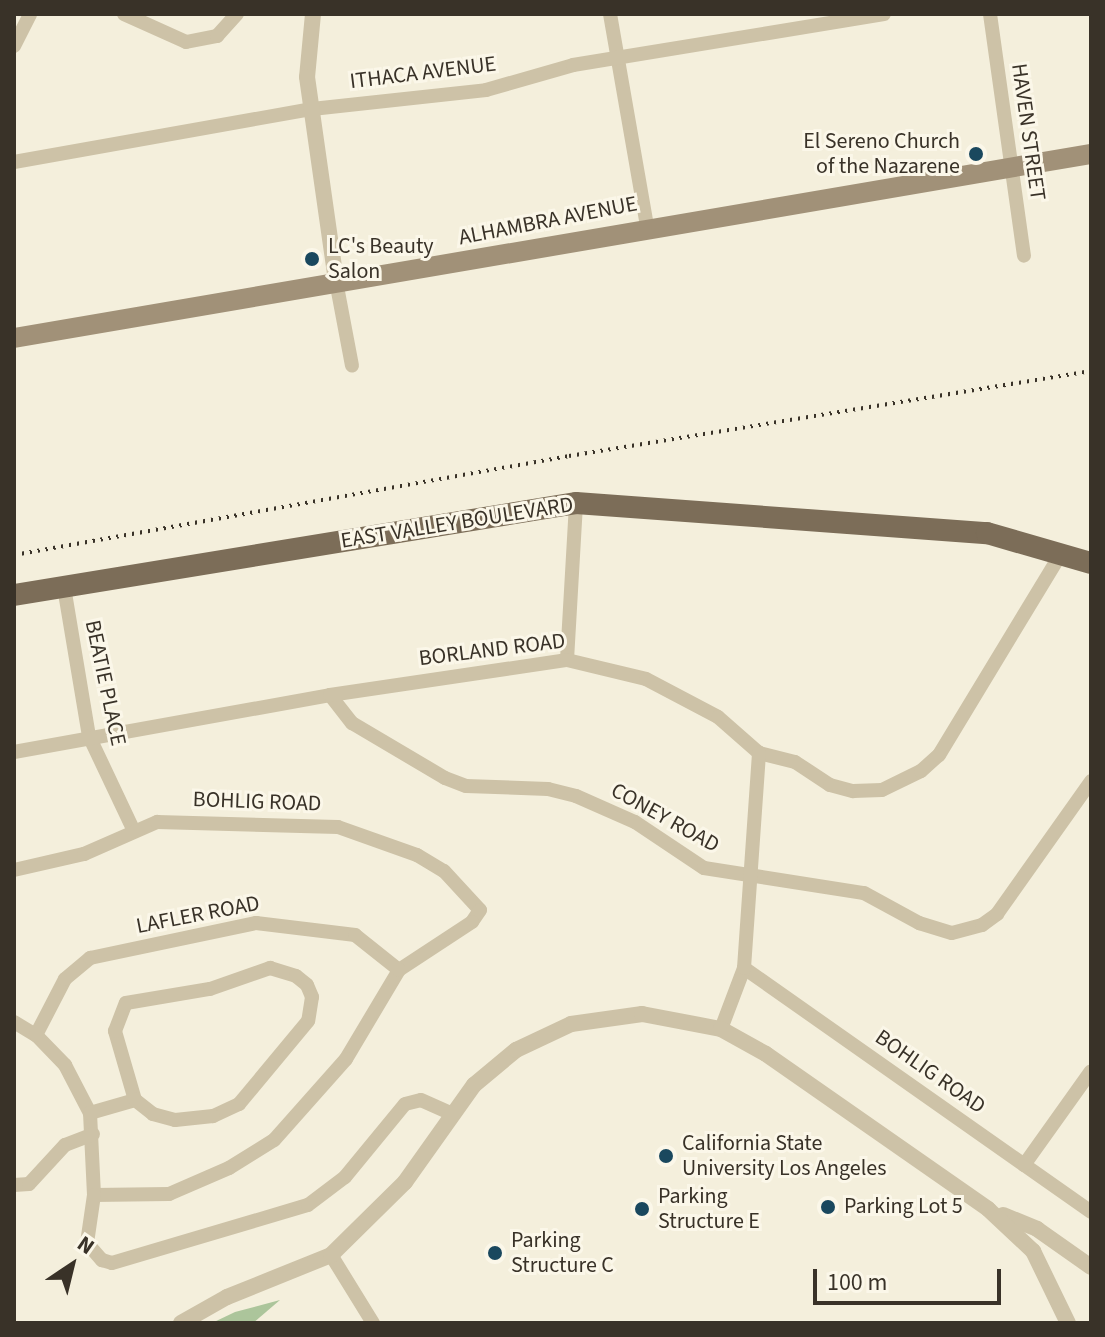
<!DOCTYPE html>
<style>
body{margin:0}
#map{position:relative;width:1105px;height:1337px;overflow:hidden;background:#f4efdc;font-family:"Source Sans 3",sans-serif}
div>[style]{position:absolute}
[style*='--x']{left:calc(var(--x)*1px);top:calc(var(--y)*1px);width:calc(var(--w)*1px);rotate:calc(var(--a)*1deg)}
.green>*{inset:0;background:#acc59b}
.minor>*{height:14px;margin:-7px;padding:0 7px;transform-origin:7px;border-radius:7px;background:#cdc2a7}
.tertiary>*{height:16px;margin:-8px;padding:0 8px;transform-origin:8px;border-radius:8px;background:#cdc2a7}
.secondary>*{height:20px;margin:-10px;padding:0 10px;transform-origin:10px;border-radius:10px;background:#a19178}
.primary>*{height:22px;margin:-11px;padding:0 11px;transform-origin:11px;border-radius:11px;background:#7c6d58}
.rail>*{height:4px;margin-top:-2px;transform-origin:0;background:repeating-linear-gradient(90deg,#393228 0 2px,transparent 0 8px)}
.dots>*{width:22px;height:22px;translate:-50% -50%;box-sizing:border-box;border:4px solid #fbf7e9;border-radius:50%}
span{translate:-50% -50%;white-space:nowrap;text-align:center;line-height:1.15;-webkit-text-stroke:6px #fbf7e9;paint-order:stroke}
.street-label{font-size:22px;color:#393228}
.poi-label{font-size:22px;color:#393228}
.right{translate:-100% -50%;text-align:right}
.left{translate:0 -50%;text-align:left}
.frame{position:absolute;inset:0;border:16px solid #393228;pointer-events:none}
.north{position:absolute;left:32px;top:1225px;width:80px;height:80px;-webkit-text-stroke:6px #fbf7e9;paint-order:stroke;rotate:35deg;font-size:22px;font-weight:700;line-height:32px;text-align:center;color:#393228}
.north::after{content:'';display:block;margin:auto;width:28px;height:36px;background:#393228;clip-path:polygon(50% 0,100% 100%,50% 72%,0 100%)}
.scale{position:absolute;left:813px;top:1269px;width:188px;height:36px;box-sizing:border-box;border:4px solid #393228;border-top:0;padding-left:10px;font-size:24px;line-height:28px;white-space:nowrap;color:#393228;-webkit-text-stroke:6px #fbf7e9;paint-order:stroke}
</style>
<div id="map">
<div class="green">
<div style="clip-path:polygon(280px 1300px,253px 1323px,212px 1323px,235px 1312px)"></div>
</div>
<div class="minor">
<div style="--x:124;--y:14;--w:68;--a:24.3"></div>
<div style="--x:186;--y:42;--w:32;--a:-11"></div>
<div style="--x:217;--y:36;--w:30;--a:-48"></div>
<div style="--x:610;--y:14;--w:216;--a:80.1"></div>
<div style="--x:990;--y:14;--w:244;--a:82"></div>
<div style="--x:14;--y:46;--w:36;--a:-63"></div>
<div style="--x:14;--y:162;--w:303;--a:-10.1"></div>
<div style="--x:312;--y:109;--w:175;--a:-6.2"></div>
<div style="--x:486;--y:90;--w:91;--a:-16"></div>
<div style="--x:573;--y:65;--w:315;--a:-9.3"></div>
<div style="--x:336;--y:281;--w:86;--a:79.3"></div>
<div style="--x:64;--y:587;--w:151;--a:80.5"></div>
<div style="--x:89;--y:736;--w:103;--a:64.7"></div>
<div style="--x:567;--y:660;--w:157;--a:-86.7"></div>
<div style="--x:330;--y:695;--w:36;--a:52"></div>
<div style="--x:352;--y:723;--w:108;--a:30.6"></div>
<div style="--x:445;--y:778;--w:22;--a:21"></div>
<div style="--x:466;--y:786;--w:82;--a:2.1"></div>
<div style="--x:548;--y:789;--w:29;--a:14"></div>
<div style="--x:576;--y:796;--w:64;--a:23.8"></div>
<div style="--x:635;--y:822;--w:83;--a:33.7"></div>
<div style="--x:704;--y:868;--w:162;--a:8.9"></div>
<div style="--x:864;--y:893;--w:63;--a:28.6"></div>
<div style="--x:919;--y:923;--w:34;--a:17"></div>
<div style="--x:952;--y:933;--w:31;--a:-15"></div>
<div style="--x:982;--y:925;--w:19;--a:-36"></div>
<div style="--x:997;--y:914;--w:163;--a:-54.7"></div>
<div style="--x:14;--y:752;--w:321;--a:-10.2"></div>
<div style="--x:330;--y:695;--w:240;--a:-8.4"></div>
<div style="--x:567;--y:660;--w:81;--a:13.5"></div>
<div style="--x:646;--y:679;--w:81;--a:27.8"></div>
<div style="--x:718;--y:717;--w:55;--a:41.3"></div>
<div style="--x:759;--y:753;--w:37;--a:14"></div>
<div style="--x:795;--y:762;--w:42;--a:33.3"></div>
<div style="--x:830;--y:785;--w:24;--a:15"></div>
<div style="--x:853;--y:791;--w:29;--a:-2"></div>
<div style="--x:882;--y:790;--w:43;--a:-26"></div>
<div style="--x:921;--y:771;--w:24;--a:-42"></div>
<div style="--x:939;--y:755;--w:237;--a:-58.8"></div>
<div style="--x:14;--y:870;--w:72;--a:-12.9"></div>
<div style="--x:84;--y:854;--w:80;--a:-23.7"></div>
<div style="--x:157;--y:822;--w:181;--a:1.6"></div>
<div style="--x:338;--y:827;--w:84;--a:19.5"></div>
<div style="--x:417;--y:855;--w:31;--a:31"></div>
<div style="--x:444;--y:871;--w:53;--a:47.3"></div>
<div style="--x:480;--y:910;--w:14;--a:124"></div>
<div style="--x:472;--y:922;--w:87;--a:146.7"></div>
<div style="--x:399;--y:970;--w:104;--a:120.8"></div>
<div style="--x:346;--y:1059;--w:108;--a:131.6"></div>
<div style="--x:274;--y:1140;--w:53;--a:148.1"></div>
<div style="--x:229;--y:1168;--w:65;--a:156.6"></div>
<div style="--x:169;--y:1194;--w:75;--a:179.2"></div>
<div style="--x:744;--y:968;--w:424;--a:35.1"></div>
<div style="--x:14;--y:1022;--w:26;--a:31"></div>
<div style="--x:36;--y:1035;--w:42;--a:46"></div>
<div style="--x:65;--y:1065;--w:54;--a:62.5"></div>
<div style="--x:90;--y:1113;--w:82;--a:87.2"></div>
<div style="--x:94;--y:1195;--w:49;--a:98.3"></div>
<div style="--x:87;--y:1243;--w:23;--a:49"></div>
<div style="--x:102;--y:1260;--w:10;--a:17"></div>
<div style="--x:112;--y:1263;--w:204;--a:-16.5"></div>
<div style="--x:308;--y:1205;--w:46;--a:-37.1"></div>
<div style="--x:345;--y:1177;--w:94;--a:-50.6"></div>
<div style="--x:405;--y:1104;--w:16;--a:-14"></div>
<div style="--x:421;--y:1100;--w:35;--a:24"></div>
<div style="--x:721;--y:1029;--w:65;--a:-69.3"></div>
<div style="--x:744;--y:968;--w:216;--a:-86"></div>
<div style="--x:36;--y:1035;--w:63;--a:-62.6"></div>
<div style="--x:65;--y:979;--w:33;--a:-40"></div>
<div style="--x:90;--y:958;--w:170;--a:-11.9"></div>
<div style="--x:256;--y:923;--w:100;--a:6.9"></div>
<div style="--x:355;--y:935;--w:56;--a:38.5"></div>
<div style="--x:90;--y:1113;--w:47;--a:-16.1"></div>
<div style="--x:135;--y:1100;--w:72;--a:-106.2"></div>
<div style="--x:115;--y:1031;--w:30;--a:-69"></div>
<div style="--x:126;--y:1003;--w:85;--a:-9.5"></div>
<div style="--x:210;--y:989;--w:64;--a:-19.3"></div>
<div style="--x:270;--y:968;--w:27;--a:17"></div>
<div style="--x:296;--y:976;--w:14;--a:39"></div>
<div style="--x:307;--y:985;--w:13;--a:67"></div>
<div style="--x:312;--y:997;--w:24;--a:99"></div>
<div style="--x:308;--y:1021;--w:108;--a:129.7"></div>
<div style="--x:239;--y:1104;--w:29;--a:155"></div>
<div style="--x:213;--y:1116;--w:38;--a:174"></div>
<div style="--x:175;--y:1120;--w:23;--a:-165"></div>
<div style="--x:153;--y:1114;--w:23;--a:-142"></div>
<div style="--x:1024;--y:1165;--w:115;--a:-54.5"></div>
<div style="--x:14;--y:1185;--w:15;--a:-4"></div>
<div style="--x:29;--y:1184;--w:53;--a:-47.3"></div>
<div style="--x:65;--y:1145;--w:30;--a:-21"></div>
<div style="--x:331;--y:1255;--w:80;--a:58.3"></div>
</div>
<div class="tertiary">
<div style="--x:313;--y:14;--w:63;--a:95.4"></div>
<div style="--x:307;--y:77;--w:206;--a:81.9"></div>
<div style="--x:1003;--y:1215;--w:37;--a:22"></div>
<div style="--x:1037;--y:1229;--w:66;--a:35.1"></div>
<div style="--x:181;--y:1323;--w:53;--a:-29.5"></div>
<div style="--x:227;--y:1297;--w:112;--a:-22"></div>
<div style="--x:331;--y:1255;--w:104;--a:-44.6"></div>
<div style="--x:405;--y:1182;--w:119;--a:-54.6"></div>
<div style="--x:474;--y:1085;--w:55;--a:-39.8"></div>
<div style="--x:516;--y:1050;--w:61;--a:-25.3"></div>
<div style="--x:571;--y:1024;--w:72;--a:-8"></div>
<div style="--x:642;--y:1014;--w:80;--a:10.8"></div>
<div style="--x:721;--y:1029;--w:51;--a:29.1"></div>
<div style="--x:766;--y:1054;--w:271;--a:34.9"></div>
<div style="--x:988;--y:1209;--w:62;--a:43"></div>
<div style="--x:1033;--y:1251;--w:80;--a:64.1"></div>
</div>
<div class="secondary">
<div style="--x:14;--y:338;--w:1093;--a:-9.7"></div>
</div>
<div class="primary">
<div style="--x:14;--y:595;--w:569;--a:-9.3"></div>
<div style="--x:576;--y:503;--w:412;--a:4.2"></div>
<div style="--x:987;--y:533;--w:108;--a:16.1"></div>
</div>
<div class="rail">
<div style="--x:14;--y:555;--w:564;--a:-10.11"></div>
<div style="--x:569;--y:456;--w:529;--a:-9.25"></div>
</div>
<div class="dots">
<div style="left:976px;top:154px;background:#1a485e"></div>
<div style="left:312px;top:259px;background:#1a485e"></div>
<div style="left:666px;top:1156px;background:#1a485e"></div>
<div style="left:828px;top:1207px;background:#1a485e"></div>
<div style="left:642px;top:1209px;background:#1a485e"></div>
<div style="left:495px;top:1253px;background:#1a485e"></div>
</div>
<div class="street-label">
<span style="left:423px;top:73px;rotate:-7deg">ITHACA AVENUE</span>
<span style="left:1028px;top:132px;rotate:82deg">HAVEN STREET</span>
<span style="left:548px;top:221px;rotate:-11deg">ALHAMBRA AVENUE</span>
<span style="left:457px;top:523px;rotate:-9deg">EAST VALLEY BOULEVARD</span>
<span style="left:492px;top:650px;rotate:-7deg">BORLAND ROAD</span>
<span style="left:105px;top:683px;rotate:78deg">BEATIE PLACE</span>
<span style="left:257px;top:802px;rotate:2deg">BOHLIG ROAD</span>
<span style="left:665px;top:818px;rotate:29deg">CONEY ROAD</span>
<span style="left:198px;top:915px;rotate:-11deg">LAFLER ROAD</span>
<span style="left:930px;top:1072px;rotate:35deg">BOHLIG ROAD</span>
</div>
<div class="poi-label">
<span class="right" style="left:960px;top:154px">El Sereno Church<br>of the Nazarene</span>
<span class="left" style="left:328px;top:259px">LC's Beauty<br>Salon</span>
<span class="left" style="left:682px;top:1156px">California State<br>University Los Angeles</span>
<span class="left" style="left:658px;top:1209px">Parking<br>Structure E</span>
<span class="left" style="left:844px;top:1207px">Parking Lot 5</span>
<span class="left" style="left:511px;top:1253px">Parking<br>Structure C</span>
</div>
<div class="frame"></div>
<div class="north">N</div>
<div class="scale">100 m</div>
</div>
